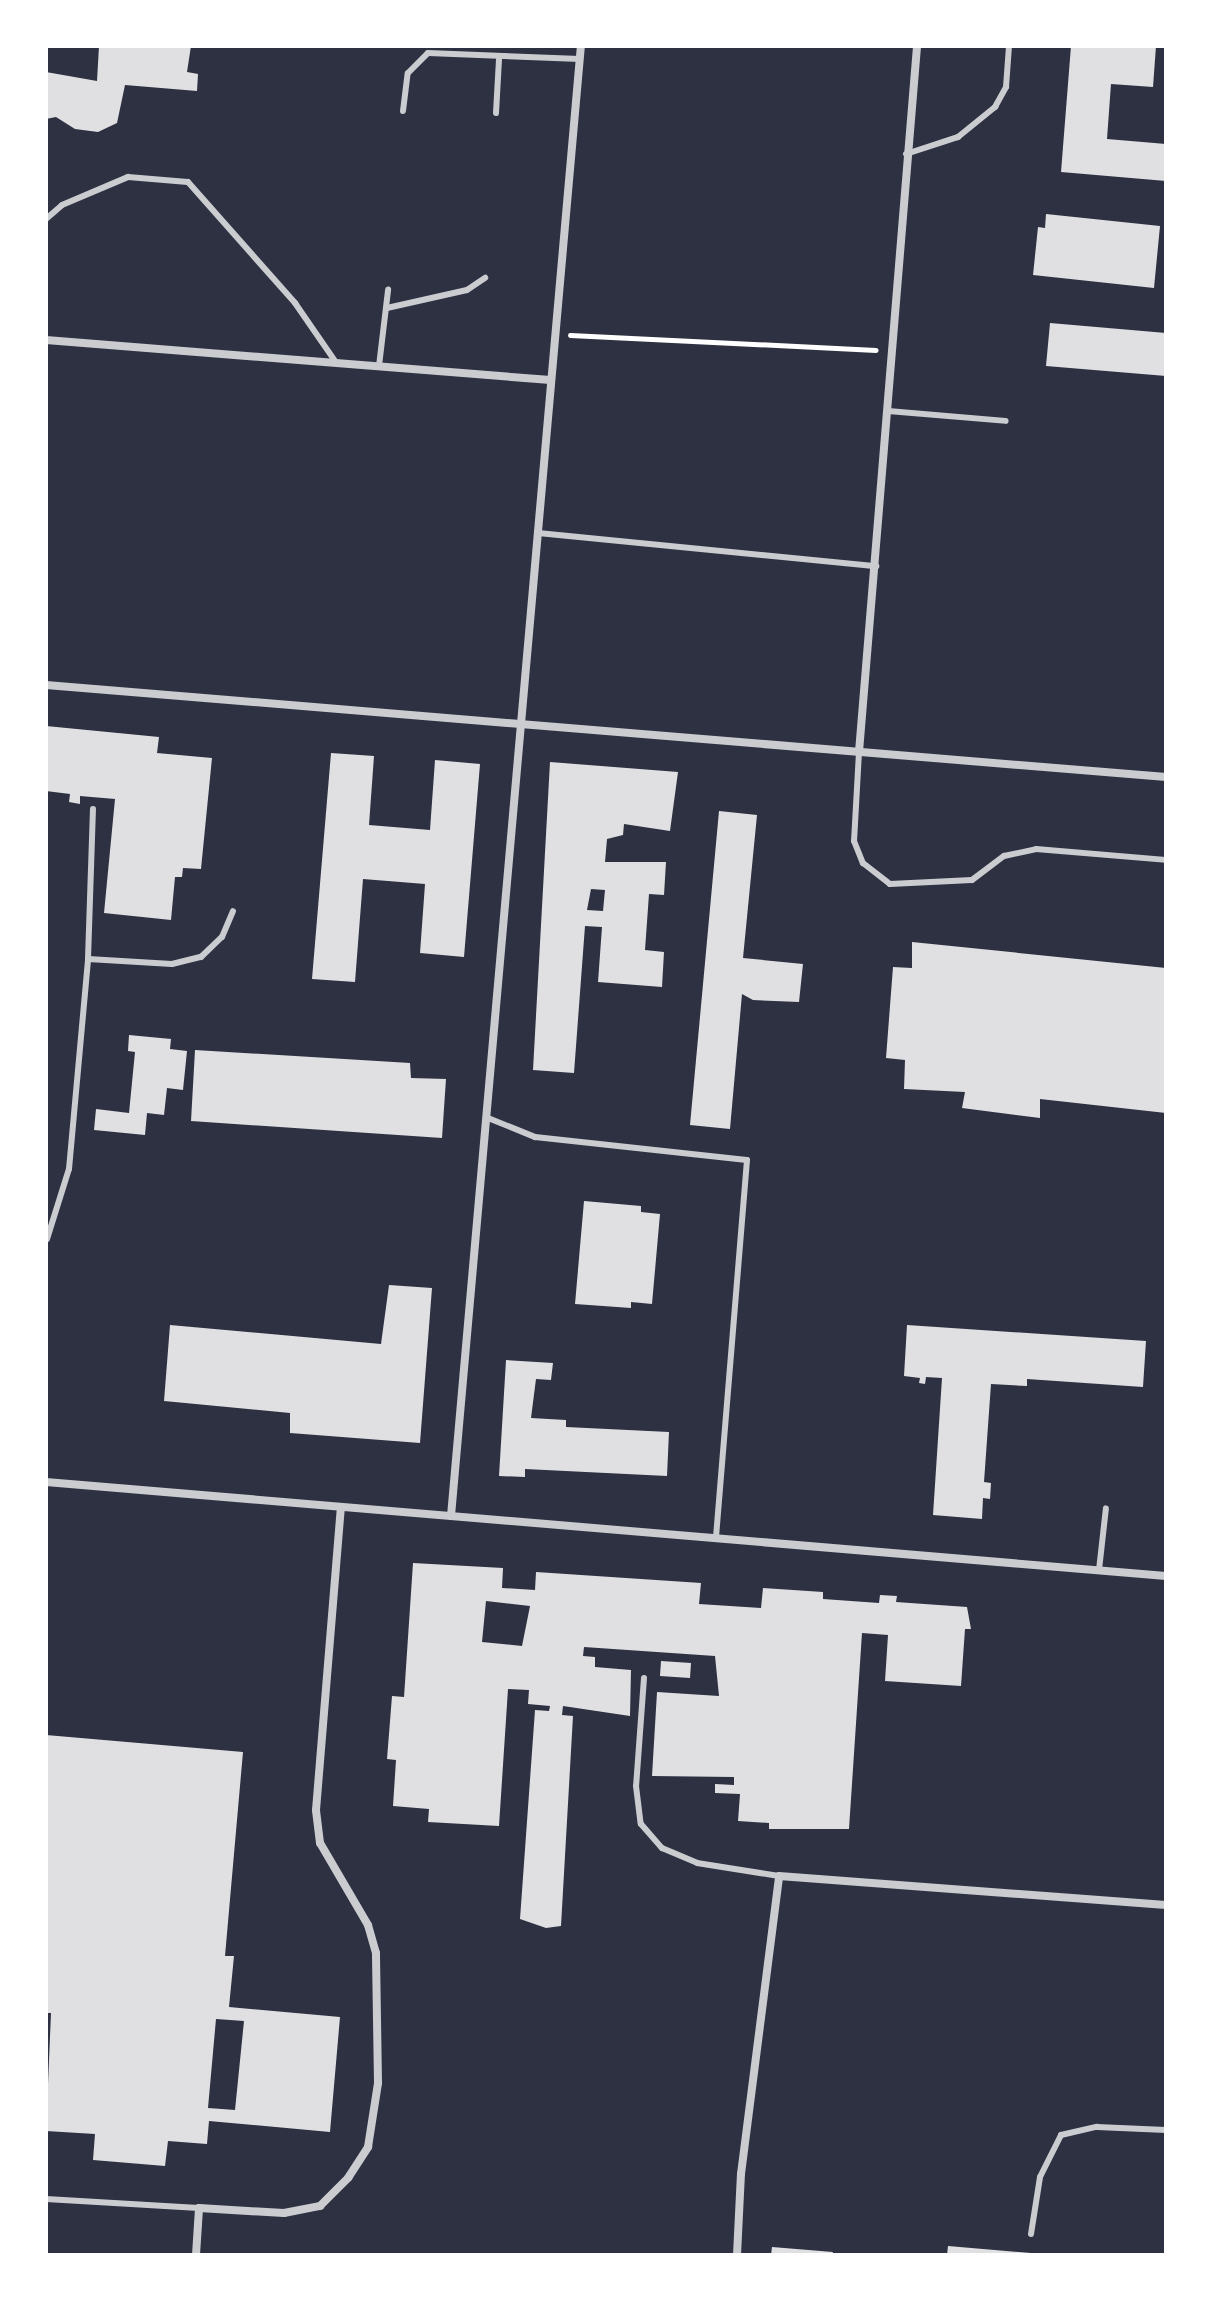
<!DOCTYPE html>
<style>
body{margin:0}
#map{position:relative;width:1212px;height:2301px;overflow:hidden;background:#2d3142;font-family:"IBM Plex Sans",sans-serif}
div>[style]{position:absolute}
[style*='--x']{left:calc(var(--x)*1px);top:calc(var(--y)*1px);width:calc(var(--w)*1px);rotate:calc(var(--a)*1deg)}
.building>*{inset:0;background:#e0e0e3}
.path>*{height:5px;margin:-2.5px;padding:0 2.5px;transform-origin:2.5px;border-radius:2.5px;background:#fff}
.service>*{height:6px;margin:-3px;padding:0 3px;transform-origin:3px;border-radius:3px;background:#caccd0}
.minor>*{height:8px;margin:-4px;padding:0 4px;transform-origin:4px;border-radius:4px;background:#caccd0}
span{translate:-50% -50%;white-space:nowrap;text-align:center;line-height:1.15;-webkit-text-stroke:6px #fff;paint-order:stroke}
.frame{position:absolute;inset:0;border:48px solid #fff;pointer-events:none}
</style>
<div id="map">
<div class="building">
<div style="clip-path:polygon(99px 46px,191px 46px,187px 72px,198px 74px,197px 91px,125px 85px,117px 123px,98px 132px,75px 129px,56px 117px,46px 119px,46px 72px,97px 81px)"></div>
<div style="clip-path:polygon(1071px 46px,1156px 46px,1153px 87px,1111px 84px,1107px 139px,1166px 144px,1166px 181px,1061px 172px)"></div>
<div style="clip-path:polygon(1046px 214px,1160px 226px,1154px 288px,1033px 275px,1038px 227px,1045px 228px)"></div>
<div style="clip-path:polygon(1050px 323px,1166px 333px,1166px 376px,1046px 366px)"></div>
<div style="clip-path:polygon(46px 726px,159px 737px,157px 753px,212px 758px,201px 869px,183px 868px,182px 877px,175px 877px,171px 920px,104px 913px,115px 799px,80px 796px,80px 804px,69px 802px,70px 794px,46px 791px)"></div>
<div style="clip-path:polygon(331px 753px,374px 756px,369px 825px,430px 830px,435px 760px,480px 764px,464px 957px,420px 953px,425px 884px,363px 879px,355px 982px,312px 979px)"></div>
<div style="clip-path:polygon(evenodd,550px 762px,678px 772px,670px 831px,624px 824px,623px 835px,607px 839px,605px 862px,666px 862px,664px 895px,649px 894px,645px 950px,664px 952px,662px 987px,598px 982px,602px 927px,585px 926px,574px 1073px,533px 1070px,550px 762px,591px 889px,605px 890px,603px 911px,587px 910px,591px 889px)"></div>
<div style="clip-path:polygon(719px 811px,757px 815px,743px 958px,803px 964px,799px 1002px,753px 1000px,742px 994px,730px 1129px,690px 1125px)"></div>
<div style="clip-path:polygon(912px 942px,1166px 968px,1166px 1113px,1040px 1099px,1040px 1118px,962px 1108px,965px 1092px,904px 1089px,905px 1060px,886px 1058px,893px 967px,912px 968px)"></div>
<div style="clip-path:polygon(129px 1035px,171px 1039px,170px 1049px,187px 1051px,183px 1090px,167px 1088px,164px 1115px,147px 1113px,145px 1135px,94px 1130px,96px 1109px,129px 1113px,135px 1052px,128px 1051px)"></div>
<div style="clip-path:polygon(195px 1050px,410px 1063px,411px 1078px,446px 1079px,442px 1138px,191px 1121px)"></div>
<div style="clip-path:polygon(584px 1201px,641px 1206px,641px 1212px,660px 1214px,652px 1304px,631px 1302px,631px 1308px,575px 1304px)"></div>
<div style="clip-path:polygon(389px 1285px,432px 1288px,420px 1443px,290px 1433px,290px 1413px,164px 1401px,170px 1325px,381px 1344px)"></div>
<div style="clip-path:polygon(907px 1325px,1146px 1341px,1143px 1387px,1027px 1379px,1027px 1386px,991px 1384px,984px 1482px,991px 1483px,990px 1499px,983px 1498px,982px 1519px,933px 1515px,942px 1378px,926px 1377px,925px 1384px,919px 1383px,920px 1378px,904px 1376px)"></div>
<div style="clip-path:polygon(506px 1360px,553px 1363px,551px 1380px,536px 1379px,531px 1418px,566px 1420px,566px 1427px,669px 1432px,667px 1476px,525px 1469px,525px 1477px,499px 1476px)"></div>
<div style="clip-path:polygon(evenodd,413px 1563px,503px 1568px,502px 1588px,535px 1590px,536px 1572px,701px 1583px,699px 1604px,761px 1608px,763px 1588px,823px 1592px,823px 1599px,879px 1603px,880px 1595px,897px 1596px,896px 1602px,967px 1607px,971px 1629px,965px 1629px,961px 1686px,885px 1681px,888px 1635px,862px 1633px,849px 1829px,769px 1829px,769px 1823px,738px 1821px,740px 1794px,715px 1793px,715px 1784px,734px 1785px,734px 1777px,652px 1776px,657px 1692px,719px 1696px,715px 1656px,584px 1647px,583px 1656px,595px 1657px,595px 1667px,631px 1670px,630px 1716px,563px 1706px,562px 1715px,573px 1716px,561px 1926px,546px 1928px,520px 1919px,535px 1710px,549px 1711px,550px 1706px,528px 1704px,529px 1690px,508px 1689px,499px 1826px,428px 1822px,429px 1809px,393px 1806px,396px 1760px,387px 1759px,392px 1696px,404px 1697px,413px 1563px,486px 1601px,530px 1606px,522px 1646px,482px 1642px,486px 1601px)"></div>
<div style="clip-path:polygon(661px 1661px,691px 1663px,690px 1678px,660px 1676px)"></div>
<div style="clip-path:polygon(evenodd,46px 1735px,243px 1752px,225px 1956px,234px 1956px,229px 2007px,340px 2017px,330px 2132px,209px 2121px,207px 2144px,168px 2141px,165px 2166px,93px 2160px,95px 2134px,46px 2131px,51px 2013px,46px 2013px,46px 1735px,216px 2019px,244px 2021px,235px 2110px,208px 2108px,216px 2019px)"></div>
<div style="clip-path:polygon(948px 2246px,1031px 2253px,1031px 2255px,947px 2255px)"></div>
<div style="clip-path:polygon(772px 2247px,833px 2252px,832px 2255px,771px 2255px)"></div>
</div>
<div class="path">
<div style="--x:570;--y:335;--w:306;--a:2.8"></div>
</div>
<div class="service">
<div style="--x:403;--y:111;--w:38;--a:-83"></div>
<div style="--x:408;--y:73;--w:28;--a:-45"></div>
<div style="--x:428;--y:53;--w:152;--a:2.3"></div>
<div style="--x:496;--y:113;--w:54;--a:-86.8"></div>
<div style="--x:906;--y:154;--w:55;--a:-18.1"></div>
<div style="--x:958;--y:137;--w:48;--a:-39"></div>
<div style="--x:995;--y:107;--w:23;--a:-61"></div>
<div style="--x:1006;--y:87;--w:41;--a:-85.8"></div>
<div style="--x:46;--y:219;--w:21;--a:-41"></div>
<div style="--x:62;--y:205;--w:72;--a:-23"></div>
<div style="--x:128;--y:177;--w:60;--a:4.8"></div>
<div style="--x:188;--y:182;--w:162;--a:48.5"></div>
<div style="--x:295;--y:303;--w:70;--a:55.4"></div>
<div style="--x:387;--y:308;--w:82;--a:-12.7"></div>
<div style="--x:467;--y:290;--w:22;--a:-34"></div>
<div style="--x:379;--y:366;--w:77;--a:-83.2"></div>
<div style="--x:888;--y:411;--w:118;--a:4.8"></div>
<div style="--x:538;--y:533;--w:340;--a:5.6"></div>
<div style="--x:859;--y:752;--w:89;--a:93.2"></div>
<div style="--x:854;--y:841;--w:24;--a:68"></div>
<div style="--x:863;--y:863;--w:34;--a:38"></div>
<div style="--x:890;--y:884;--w:82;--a:-2.8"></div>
<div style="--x:972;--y:880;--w:40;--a:-37"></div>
<div style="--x:1004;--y:856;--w:33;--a:-12"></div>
<div style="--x:1036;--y:849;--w:130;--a:4.8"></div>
<div style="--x:88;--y:959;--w:84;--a:3.4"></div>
<div style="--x:172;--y:964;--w:30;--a:-14"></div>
<div style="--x:201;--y:957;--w:29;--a:-44"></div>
<div style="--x:222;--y:937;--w:28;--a:-67"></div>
<div style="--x:488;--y:1118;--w:51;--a:22"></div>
<div style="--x:535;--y:1137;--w:213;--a:6.2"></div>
<div style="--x:747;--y:1160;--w:379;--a:94.7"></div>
<div style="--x:47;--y:1239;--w:73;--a:-72.6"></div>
<div style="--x:69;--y:1169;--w:211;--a:-84.8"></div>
<div style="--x:88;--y:959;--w:150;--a:-88.1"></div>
<div style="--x:1099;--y:1570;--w:62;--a:-83.6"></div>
<div style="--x:644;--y:1678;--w:108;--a:94.2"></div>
<div style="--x:636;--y:1786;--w:38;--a:83"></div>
<div style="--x:641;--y:1824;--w:32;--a:49"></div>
<div style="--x:662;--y:1848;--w:38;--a:23"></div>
<div style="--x:697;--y:1863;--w:83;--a:9"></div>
<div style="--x:46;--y:2199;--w:153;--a:3.4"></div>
<div style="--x:1031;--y:2234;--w:58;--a:-81"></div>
<div style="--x:1040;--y:2177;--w:47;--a:-63.4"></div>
<div style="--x:1061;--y:2135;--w:37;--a:-13"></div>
<div style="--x:1097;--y:2127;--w:69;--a:2.5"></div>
</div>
<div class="minor">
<div style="--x:46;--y:340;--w:506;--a:4.54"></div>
<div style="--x:46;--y:685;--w:1124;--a:4.7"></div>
<div style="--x:859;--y:752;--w:708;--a:-85.3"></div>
<div style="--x:46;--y:1482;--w:1124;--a:4.8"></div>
<div style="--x:451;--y:1516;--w:1476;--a:-84.95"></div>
<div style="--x:196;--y:2255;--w:47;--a:-86.3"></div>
<div style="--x:199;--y:2208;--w:85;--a:3.4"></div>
<div style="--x:284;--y:2213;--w:37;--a:-11"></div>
<div style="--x:320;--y:2206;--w:40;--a:-45"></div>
<div style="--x:348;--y:2178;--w:37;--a:-57"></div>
<div style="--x:368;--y:2147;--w:65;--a:-81.1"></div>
<div style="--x:378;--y:2083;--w:130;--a:-90.9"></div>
<div style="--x:376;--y:1953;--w:29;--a:-106"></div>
<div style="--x:368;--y:1925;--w:95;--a:-120.3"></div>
<div style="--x:320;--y:1843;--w:33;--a:-97"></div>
<div style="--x:316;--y:1810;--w:304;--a:-85.3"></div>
<div style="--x:737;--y:2255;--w:81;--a:-87.2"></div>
<div style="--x:741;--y:2174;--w:300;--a:-82.7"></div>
<div style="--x:779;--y:1876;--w:388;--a:4.3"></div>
</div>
<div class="frame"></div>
</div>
